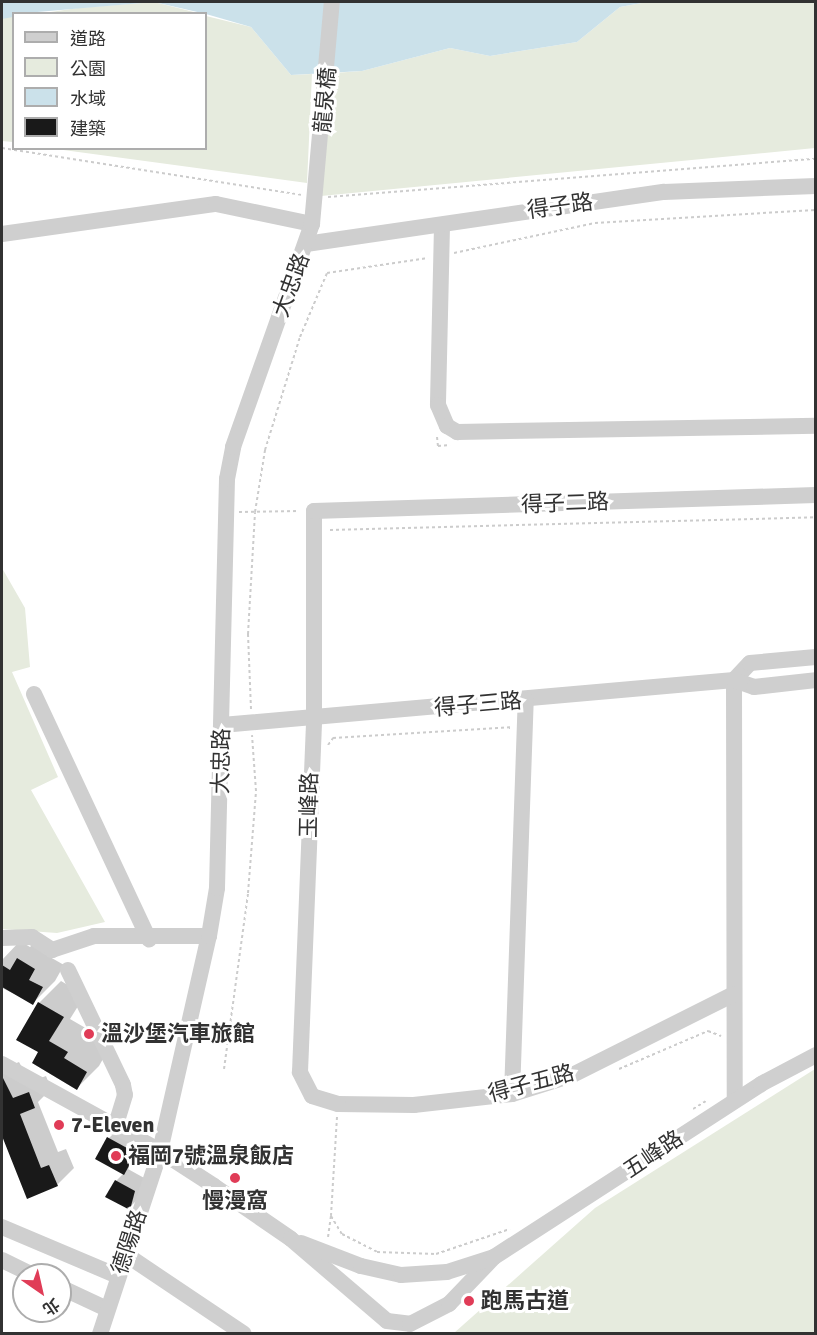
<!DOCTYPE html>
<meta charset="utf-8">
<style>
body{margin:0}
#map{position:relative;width:817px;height:1335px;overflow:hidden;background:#fff;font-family:Signika,"Noto Sans TC",sans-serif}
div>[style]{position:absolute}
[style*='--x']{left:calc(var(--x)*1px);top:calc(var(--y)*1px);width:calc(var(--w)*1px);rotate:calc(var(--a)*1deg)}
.green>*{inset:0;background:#e6ebde}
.water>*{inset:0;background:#cbe1ea}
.shadow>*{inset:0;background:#0003}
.building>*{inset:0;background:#191919}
.path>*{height:2px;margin-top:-1px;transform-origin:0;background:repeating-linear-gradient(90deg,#ccc 0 3px,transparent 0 6px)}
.minor>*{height:16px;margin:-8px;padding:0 8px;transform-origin:8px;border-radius:8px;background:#cfcfcf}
.dots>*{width:16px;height:16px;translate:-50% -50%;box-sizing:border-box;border:3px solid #fff;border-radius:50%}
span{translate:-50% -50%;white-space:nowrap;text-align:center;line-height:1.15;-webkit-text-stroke:6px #fff;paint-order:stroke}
.street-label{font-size:22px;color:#323232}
.poi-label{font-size:22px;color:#323232;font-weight:700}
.left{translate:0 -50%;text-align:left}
.frame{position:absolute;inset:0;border:3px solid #323232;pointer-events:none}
.legend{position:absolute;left:12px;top:12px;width:195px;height:138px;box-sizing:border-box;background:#fff;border:2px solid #adadad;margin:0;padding:8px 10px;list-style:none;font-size:18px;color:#323232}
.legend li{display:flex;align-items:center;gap:12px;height:30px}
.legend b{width:30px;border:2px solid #adadad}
.north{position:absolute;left:12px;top:1263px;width:60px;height:60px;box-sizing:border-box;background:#fff;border:2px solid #adadad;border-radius:50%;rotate:146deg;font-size:16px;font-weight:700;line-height:24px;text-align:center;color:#323232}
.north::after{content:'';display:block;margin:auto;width:21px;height:27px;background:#e03c57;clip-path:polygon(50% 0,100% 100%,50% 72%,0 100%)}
</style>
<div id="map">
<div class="green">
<div style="clip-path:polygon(154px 2px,198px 13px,37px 14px,78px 8px)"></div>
<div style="clip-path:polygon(647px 2px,815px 2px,815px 148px,321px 196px,334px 73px,362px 71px,450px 48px,490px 56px,577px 42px,620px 7px)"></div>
<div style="clip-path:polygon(13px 16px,13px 142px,2px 141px,2px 18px)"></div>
<div style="clip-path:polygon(206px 16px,251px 27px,291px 75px,312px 74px,307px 183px,56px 149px,206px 148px)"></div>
<div style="clip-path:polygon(2px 568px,25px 608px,30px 667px,12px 672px,58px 777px,31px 790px,105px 922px,57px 933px,2px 929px)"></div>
<div style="clip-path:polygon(815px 1069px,815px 1333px,454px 1333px,595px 1208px)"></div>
</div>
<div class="water">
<div style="clip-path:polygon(2px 2px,647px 2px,620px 7px,577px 42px,490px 56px,450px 48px,362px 71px,291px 75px,251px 27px,206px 14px,154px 2px,14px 14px,13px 17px,2px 19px)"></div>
</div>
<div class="shadow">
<div style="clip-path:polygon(40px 937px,50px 957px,64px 965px,55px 981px,33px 1003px,2px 988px,2px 960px,20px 941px,30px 947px)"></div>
<div style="clip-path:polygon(61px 981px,85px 995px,70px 1019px,89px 1030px,85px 1036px,108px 1050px,99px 1066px,77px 1088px,40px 1052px,39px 1003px)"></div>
<div style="clip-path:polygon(19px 1062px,30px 1082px,46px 1076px,51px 1089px,38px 1102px,58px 1152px,66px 1149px,74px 1168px,57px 1185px,28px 1197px,2px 1132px,2px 1069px)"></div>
<div style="clip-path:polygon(120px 1127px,147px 1141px,128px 1169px,146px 1179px,141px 1196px,129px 1208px,116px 1181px,124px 1173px,109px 1138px)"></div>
</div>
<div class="building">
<div style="clip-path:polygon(17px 958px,35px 969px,29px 980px,43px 987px,33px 1005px,2px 987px,2px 965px,10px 970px)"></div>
<div style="clip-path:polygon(38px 1002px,64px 1017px,49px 1041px,68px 1052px,64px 1058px,87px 1072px,77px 1090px,32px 1063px,38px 1052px,16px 1040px)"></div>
<div style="clip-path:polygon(2px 1076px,13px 1098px,29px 1092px,35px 1108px,20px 1114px,41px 1168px,49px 1165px,58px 1186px,27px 1199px,2px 1136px)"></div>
<div style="clip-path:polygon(107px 1137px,136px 1153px,124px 1175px,95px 1159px)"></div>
<div style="clip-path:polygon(115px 1180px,135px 1191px,130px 1210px,105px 1197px)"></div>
</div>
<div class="path">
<div style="--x:2;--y:148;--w:303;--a:8.9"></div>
<div style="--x:328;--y:197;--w:489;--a:-4.5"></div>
<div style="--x:454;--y:253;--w:144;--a:-12"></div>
<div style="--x:595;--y:223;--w:221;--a:-3.4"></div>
<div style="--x:437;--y:437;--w:9;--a:84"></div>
<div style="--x:438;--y:446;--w:12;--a:-5"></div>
<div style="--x:239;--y:512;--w:60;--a:-1"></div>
<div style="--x:330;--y:530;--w:486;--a:-1.5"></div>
<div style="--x:251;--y:709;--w:75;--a:-92.3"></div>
<div style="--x:248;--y:634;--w:122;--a:-86.7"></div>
<div style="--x:255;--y:512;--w:63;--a:-80.8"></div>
<div style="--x:265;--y:450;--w:118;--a:-72.8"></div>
<div style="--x:300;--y:337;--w:69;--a:-67.1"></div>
<div style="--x:327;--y:273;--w:102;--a:-8.4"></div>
<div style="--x:328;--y:745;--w:9;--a:-54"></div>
<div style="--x:333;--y:738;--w:178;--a:-3.5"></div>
<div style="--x:224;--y:1069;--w:178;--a:-82.2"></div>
<div style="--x:248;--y:893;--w:102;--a:-85.5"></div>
<div style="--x:256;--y:791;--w:56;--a:-94.1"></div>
<div style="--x:619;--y:1069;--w:97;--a:-23.1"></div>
<div style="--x:708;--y:1031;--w:14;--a:21"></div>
<div style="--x:693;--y:1109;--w:15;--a:-32"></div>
<div style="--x:337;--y:1117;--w:99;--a:93.5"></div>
<div style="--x:331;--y:1216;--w:21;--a:59"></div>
<div style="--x:342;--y:1234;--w:39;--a:27"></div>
<div style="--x:377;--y:1252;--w:59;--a:1.9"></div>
<div style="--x:436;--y:1254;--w:78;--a:-18.7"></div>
<div style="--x:328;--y:1237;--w:21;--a:-82"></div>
</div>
<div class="minor">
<div style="--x:442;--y:226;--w:179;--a:91.3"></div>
<div style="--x:438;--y:405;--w:23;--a:67"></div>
<div style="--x:447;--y:426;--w:12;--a:31"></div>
<div style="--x:457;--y:432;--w:359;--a:-1"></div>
<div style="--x:2;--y:234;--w:216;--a:-8"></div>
<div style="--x:216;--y:204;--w:98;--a:11.8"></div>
<div style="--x:306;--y:244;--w:362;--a:-8.3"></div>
<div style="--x:664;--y:192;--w:152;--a:-2.3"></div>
<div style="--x:734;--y:680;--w:420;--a:89.9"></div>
<div style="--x:734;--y:680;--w:23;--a:-47"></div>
<div style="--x:750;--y:663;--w:66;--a:-5.2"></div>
<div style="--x:34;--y:694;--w:271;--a:64.9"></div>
<div style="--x:222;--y:725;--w:514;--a:-5.02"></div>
<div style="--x:734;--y:680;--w:21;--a:19"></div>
<div style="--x:754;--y:687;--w:62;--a:-6.4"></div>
<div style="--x:2;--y:938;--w:30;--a:-2"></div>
<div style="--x:32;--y:937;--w:24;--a:33"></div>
<div style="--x:52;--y:950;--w:44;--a:-18.4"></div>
<div style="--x:94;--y:936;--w:115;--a:0"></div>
<div style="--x:68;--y:970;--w:127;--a:64.4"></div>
<div style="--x:123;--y:1085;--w:10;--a:79"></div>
<div style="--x:125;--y:1095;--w:34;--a:107"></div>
<div style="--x:734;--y:994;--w:181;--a:153.4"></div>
<div style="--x:572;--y:1075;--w:63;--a:162.4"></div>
<div style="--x:512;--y:1094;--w:99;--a:173.6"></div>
<div style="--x:414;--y:1105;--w:76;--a:-179.2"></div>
<div style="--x:338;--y:1104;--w:27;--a:-163"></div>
<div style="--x:312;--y:1096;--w:27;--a:-117"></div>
<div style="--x:300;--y:1072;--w:352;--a:-87.7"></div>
<div style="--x:314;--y:720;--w:209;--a:-90"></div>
<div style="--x:314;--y:511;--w:502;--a:-1.83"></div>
<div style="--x:2;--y:1064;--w:180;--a:28.8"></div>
<div style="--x:160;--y:1151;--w:64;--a:32.9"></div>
<div style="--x:214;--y:1186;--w:93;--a:34.5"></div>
<div style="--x:291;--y:1239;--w:126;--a:40.5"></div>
<div style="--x:387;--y:1321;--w:23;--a:7"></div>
<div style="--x:410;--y:1324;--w:44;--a:-27.1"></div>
<div style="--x:449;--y:1304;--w:65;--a:-46.2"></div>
<div style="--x:512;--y:1094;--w:394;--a:-88"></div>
<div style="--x:2;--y:1227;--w:126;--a:22.9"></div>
<div style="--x:301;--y:1243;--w:64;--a:21"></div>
<div style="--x:361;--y:1266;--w:41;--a:12.7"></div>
<div style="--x:401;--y:1275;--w:46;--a:-3.7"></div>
<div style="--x:447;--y:1272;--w:49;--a:-17.7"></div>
<div style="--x:494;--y:1257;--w:318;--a:-32.9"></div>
<div style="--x:761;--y:1084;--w:62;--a:-27.8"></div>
<div style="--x:125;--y:1254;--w:143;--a:33.9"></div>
<div style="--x:2;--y:1260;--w:34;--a:26"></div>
<div style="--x:60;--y:1287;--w:52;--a:25.1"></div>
<div style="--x:100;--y:1334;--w:193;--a:-71.8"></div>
<div style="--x:160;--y:1151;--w:221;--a:-77.2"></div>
<div style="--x:209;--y:936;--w:49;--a:-80.5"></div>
<div style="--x:217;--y:888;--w:409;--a:-88.6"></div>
<div style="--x:227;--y:479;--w:33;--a:-79"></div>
<div style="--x:233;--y:447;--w:237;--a:-70.5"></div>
<div style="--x:312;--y:224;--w:223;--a:-84.9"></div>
</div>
<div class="dots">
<div style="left:89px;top:1034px;background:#e03c57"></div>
<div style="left:59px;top:1125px;background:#e03c57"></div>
<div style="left:116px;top:1156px;background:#e03c57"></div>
<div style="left:235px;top:1178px;background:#e03c57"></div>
<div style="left:469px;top:1301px;background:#e03c57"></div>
</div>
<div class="street-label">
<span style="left:325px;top:100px;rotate:-85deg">龍泉橋</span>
<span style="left:560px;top:206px;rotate:-8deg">得子路</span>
<span style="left:291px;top:285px;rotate:-70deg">大忠路</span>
<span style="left:565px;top:503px;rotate:-2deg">得子二路</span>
<span style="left:478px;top:704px;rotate:-5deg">得子三路</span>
<span style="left:221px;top:761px;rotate:-89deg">大忠路</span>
<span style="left:309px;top:805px;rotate:-89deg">玉峰路</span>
<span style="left:531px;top:1083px;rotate:-15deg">得子五路</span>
<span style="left:653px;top:1154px;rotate:-34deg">五峰路</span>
<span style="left:129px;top:1242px;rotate:-72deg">德陽路</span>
</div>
<div class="poi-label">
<span class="left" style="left:101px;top:1034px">溫沙堡汽車旅館</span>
<span class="left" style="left:71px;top:1125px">7-Eleven</span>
<span class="left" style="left:128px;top:1156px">福岡7號溫泉飯店</span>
<span style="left:235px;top:1201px">慢漫窩</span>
<span class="left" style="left:481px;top:1301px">跑馬古道</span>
</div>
<div class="frame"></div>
<ul class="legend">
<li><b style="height:8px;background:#cfcfcf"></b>道路</li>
<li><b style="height:16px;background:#e6ebde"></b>公園</li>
<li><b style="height:16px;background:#cbe1ea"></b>水域</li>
<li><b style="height:16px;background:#191919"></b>建築</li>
</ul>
<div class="north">北</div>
</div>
